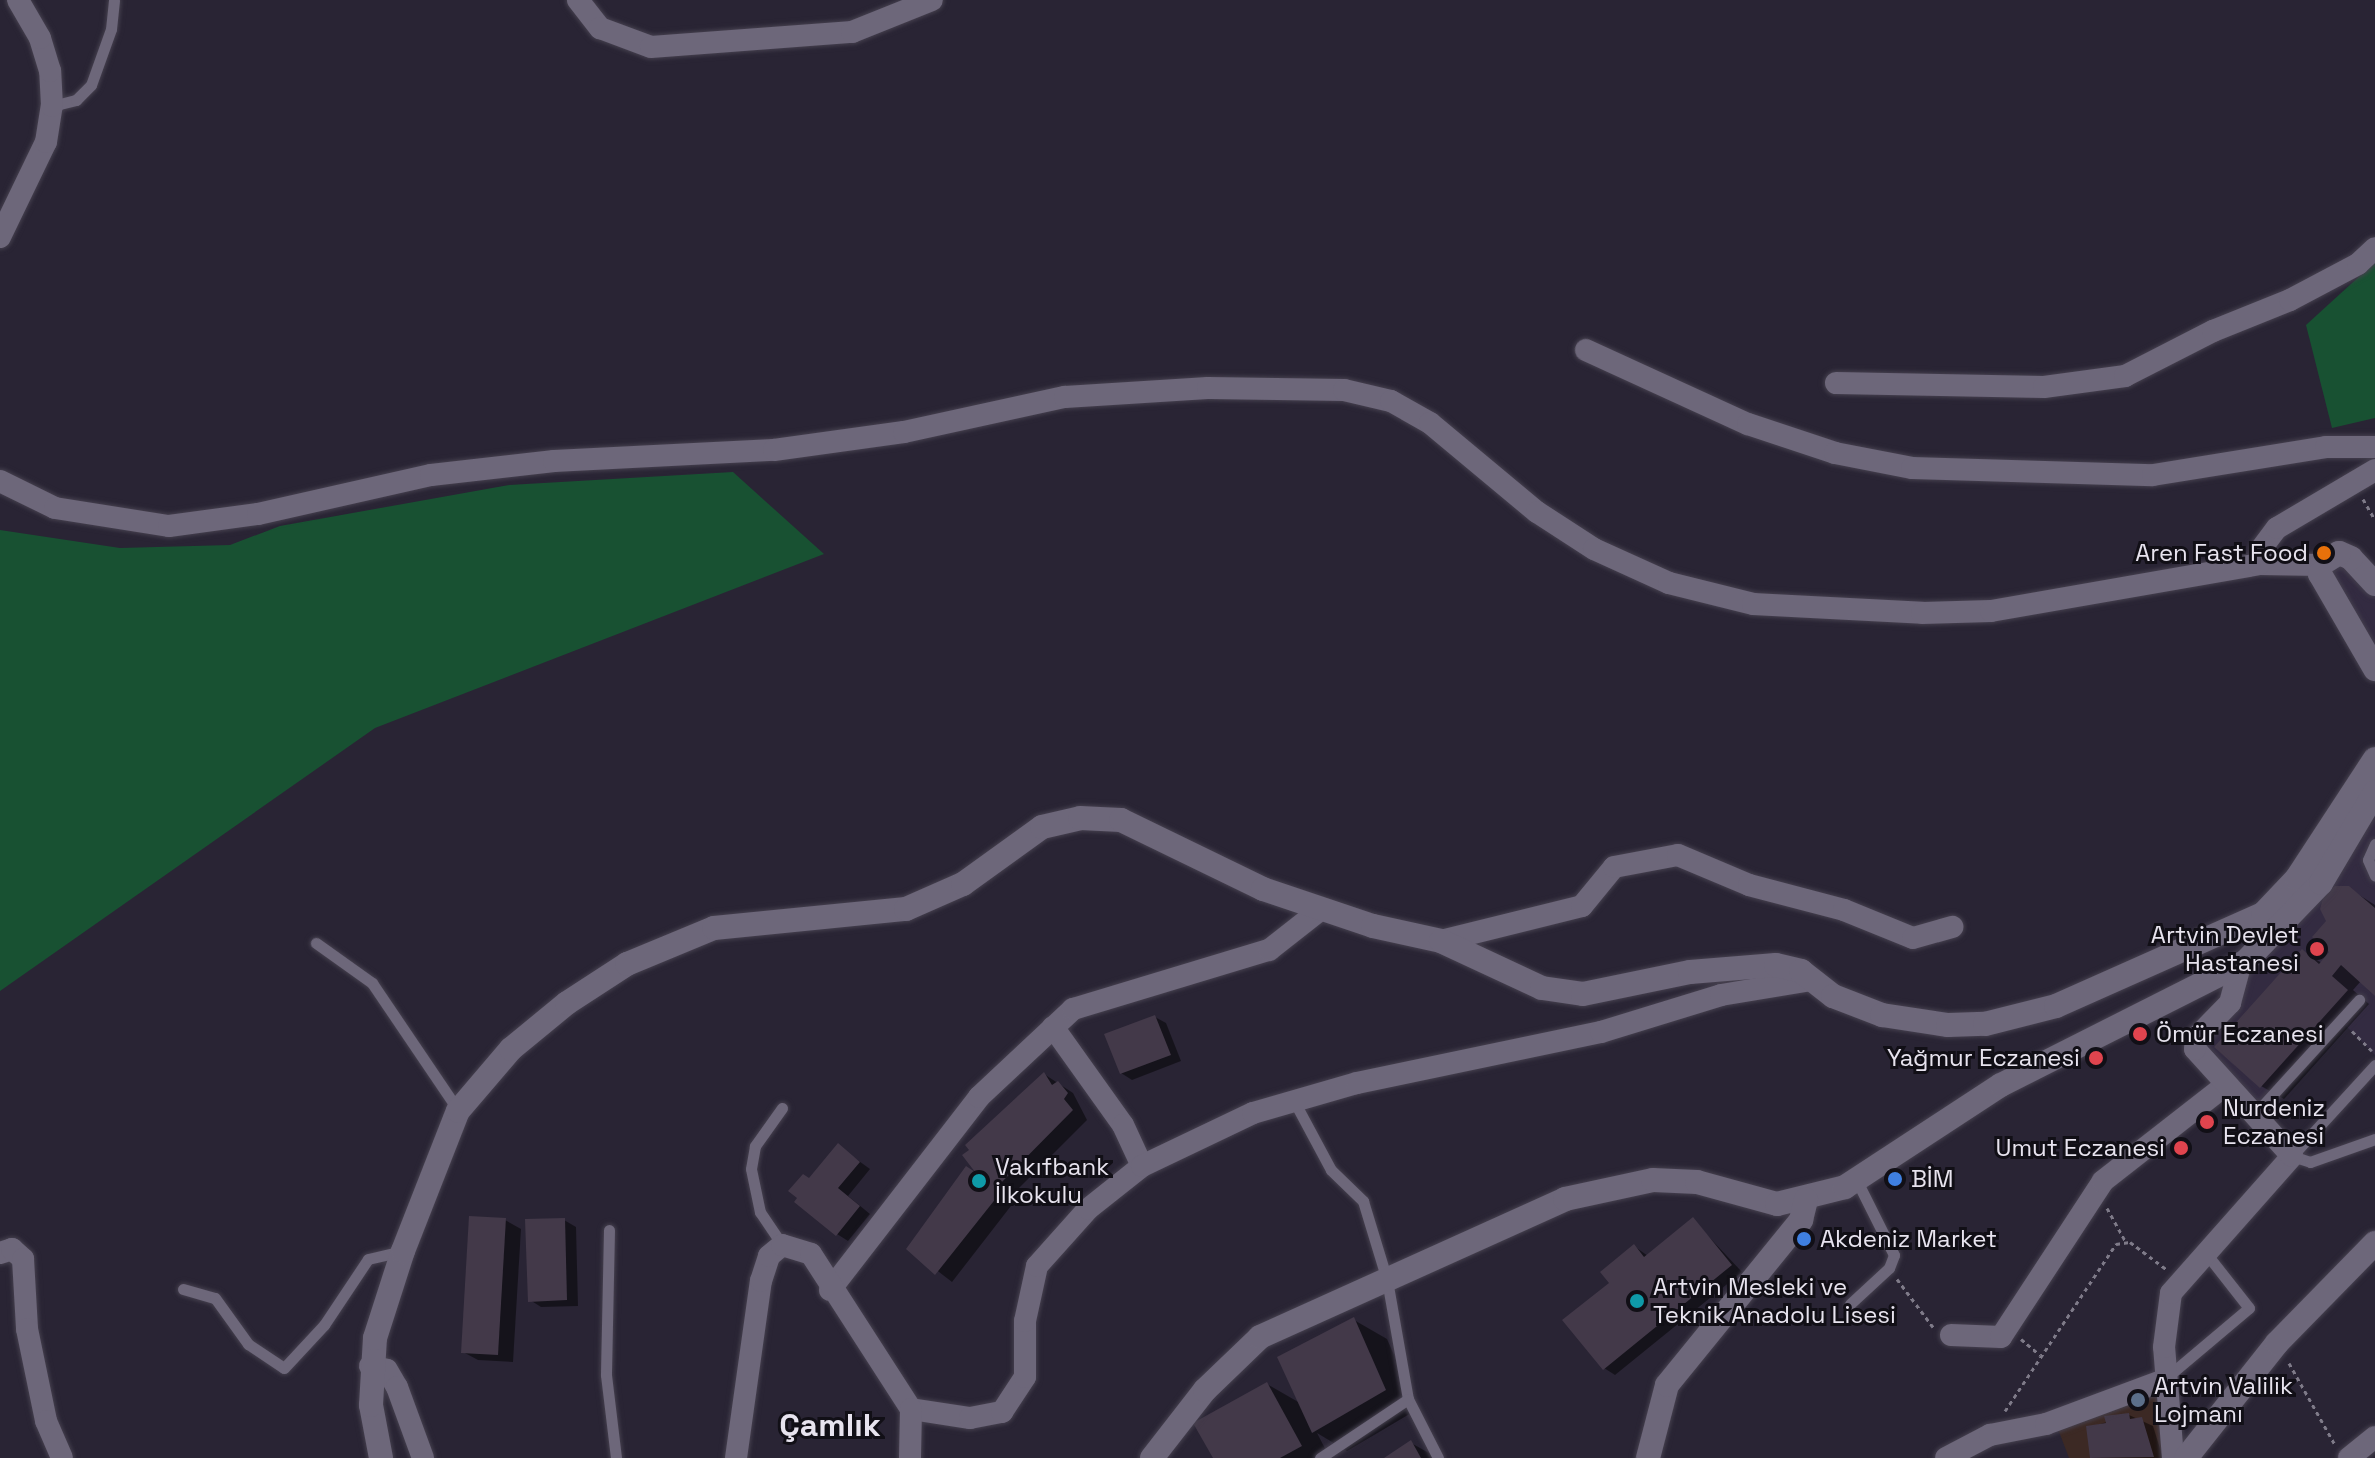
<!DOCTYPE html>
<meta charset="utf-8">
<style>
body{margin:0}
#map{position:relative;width:2375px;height:1458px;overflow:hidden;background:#292434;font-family:"Space Grotesk",sans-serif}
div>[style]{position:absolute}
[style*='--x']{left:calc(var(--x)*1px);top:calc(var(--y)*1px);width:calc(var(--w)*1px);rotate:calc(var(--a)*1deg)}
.commercial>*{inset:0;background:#3c2924}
.built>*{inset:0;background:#332b41}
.green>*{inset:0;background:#185132}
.shadow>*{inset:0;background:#0007}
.building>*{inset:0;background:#433949}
.path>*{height:3px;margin-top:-1.5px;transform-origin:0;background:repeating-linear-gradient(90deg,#7f7b89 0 4px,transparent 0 8px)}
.roads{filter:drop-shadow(0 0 2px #45404e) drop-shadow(0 0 2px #45404e)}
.lane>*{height:11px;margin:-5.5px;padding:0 5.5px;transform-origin:5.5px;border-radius:5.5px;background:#6d677a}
.street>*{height:22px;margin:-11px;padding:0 11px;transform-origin:11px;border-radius:11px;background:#6d677a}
.secondary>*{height:24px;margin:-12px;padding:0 12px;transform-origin:12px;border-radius:12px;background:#6d677a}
.dots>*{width:22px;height:22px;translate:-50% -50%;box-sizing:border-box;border:4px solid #110f16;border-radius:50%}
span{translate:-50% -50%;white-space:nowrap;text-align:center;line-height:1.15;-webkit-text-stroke:6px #110f16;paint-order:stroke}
.poi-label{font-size:24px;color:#e7e3ee}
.right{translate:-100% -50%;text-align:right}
.left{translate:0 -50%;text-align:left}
.district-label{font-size:32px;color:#e7e3ee;font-weight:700}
</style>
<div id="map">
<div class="commercial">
<div style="clip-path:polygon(2164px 1380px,2173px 1458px,2069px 1458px,2055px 1421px)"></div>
</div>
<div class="built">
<div style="clip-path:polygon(2328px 556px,2375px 584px,2375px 669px,2320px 565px)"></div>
<div style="clip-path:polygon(2375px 792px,2375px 1055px,2341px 1021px,2254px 1115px,2196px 1038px)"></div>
</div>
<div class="green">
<div style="clip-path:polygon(2375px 262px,2375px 418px,2332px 428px,2306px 325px)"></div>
<div style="clip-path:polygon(733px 472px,824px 554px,375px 728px,0 991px,0 530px,120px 548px,230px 545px,280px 526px,509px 485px)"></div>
</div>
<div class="shadow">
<div style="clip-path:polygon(2348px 888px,2375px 905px,2375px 993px,2361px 981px,2353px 990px,2369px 1004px,2284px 1099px,2261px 1086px,2303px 952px,2322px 963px,2332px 952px)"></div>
<div style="clip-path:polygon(1155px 1017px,1166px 1023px,1181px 1061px,1132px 1080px,1121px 1073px)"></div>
<div style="clip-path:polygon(1044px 1074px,1073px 1093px,1087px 1120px,1009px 1198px,1014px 1202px,952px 1282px,908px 1248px,982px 1178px)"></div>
<div style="clip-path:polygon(838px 1146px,870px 1169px,848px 1196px,870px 1214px,848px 1241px,837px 1234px,810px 1180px)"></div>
<div style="clip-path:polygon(505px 1220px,521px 1229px,513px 1362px,478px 1360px,463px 1352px)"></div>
<div style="clip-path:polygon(564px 1220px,576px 1227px,578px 1306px,541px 1307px,530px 1300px)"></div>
<div style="clip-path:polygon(1693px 1220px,1742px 1272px,1615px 1375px,1604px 1368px,1612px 1283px,1634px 1246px,1648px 1256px)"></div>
<div style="clip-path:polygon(1354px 1320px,1387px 1339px,1418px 1409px,1347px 1451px,1317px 1433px,1330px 1458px,1215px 1458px,1267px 1384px,1300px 1403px)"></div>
<div style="clip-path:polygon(2129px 1415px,2153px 1426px,2163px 1458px,2092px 1458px,2088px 1428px)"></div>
<div style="clip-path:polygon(1411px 1443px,1438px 1458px,1387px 1458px)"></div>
</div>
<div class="building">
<div style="clip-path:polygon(2335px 886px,2349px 886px,2375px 908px,2375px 996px,2341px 965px,2332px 976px,2348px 990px,2260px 1088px,2214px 1047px,2302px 949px,2319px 964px,2329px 952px,2312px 937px,2326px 921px,2320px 909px,2324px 895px)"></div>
<div style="clip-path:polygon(1155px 1015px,1171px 1055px,1120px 1074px,1104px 1034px)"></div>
<div style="clip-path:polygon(1044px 1072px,1052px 1085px,1058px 1081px,1068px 1093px,1064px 1099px,1073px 1110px,996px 1188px,1001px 1192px,935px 1275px,906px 1249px,966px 1166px,975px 1172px,962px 1155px,969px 1150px,965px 1145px)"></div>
<div style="clip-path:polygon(838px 1143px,860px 1162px,838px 1188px,860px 1206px,836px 1236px,794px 1202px,797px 1198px,788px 1191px,803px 1174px,809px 1178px)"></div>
<div style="clip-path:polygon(469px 1216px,506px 1218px,498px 1355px,461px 1353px)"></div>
<div style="clip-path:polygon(1693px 1217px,1732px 1265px,1603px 1370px,1562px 1320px,1609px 1283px,1600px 1272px,1634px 1244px,1644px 1257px)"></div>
<div style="clip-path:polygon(565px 1218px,567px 1300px,528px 1302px,525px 1219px)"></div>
<div style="clip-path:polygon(1354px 1317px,1386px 1390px,1312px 1433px,1277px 1357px)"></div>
<div style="clip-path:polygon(1267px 1382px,1302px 1446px,1280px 1458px,1213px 1458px,1193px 1423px)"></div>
<div style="clip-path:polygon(2129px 1413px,2130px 1419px,2142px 1417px,2154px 1457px,2090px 1458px,2086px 1426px,2106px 1423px,2104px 1416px)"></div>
<div style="clip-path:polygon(1411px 1440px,1421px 1458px,1384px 1458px)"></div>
</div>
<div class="path">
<div style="--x:2363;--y:499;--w:24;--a:60"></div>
<div style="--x:2352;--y:1031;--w:28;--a:45"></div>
<div style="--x:2107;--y:1208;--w:37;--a:61"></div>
<div style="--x:1897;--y:1279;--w:60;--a:53.1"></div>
<div style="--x:2021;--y:1339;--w:25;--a:40"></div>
<div style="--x:2289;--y:1363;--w:92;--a:60.6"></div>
<div style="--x:2005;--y:1411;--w:201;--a:-56.4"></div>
<div style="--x:2116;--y:1244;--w:14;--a:-8"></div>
<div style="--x:2130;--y:1242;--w:45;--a:36.9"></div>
</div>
<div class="roads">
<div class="lane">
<div style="--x:52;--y:106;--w:25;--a:-14"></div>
<div style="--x:76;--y:100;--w:21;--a:-45"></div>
<div style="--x:91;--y:85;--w:59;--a:-70.3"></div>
<div style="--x:111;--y:29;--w:29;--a:-84"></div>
<div style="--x:2375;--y:844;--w:17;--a:114"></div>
<div style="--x:2368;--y:860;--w:17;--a:66"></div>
<div style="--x:316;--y:943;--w:69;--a:35.5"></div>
<div style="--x:372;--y:983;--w:153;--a:55.9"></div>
<div style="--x:2375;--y:1065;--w:123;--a:132.4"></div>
<div style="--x:2292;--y:1156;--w:19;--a:18"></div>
<div style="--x:2310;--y:1162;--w:69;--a:-19.5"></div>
<div style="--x:1294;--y:1101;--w:78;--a:61.8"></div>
<div style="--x:1331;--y:1170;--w:45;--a:44.1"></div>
<div style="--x:1363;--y:1201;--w:83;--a:73.1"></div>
<div style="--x:1387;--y:1280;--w:121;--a:80"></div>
<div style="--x:1408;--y:1399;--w:66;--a:63"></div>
<div style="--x:782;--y:1108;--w:47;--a:125.4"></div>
<div style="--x:755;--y:1146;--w:23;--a:100"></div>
<div style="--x:751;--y:1169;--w:44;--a:78.2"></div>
<div style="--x:760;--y:1212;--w:40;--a:56"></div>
<div style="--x:2254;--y:1115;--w:156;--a:-47.6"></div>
<div style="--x:609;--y:1230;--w:145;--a:91.2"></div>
<div style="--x:606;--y:1375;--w:84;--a:83.1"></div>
<div style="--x:183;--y:1289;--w:33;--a:16"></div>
<div style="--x:215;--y:1298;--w:57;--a:54.3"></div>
<div style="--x:248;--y:1344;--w:43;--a:33.7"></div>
<div style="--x:284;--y:1368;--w:59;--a:-47.1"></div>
<div style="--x:324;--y:1325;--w:79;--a:-56.3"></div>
<div style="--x:368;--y:1259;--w:35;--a:-13"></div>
<div style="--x:1850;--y:1304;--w:53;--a:-42.7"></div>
<div style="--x:1889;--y:1268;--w:14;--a:-69"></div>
<div style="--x:1894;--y:1255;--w:83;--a:-116.6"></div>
<div style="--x:2167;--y:1377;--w:107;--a:-40.1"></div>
<div style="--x:2249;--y:1308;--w:71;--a:-128.2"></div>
<div style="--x:1320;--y:1458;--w:106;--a:-33.8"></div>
</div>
<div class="street">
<div style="--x:578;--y:0;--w:36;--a:52"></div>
<div style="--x:600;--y:28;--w:54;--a:20.4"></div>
<div style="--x:651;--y:47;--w:202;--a:-4.3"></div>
<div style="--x:852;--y:32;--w:86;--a:-21.8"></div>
<div style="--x:0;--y:237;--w:106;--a:-64.2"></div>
<div style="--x:46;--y:142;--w:36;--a:-81"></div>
<div style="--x:52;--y:106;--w:35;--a:-93"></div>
<div style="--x:50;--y:71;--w:34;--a:-107"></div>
<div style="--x:40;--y:38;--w:44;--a:-120.1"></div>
<div style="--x:1586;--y:350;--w:178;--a:24.6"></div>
<div style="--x:1748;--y:424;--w:92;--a:18.4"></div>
<div style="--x:1835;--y:453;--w:78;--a:11"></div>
<div style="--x:1912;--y:468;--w:241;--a:1.7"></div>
<div style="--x:2153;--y:475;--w:175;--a:-9.2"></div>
<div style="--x:2326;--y:447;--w:49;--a:0"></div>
<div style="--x:1836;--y:383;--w:208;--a:1.1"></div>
<div style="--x:2044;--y:387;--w:82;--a:-7.7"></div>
<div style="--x:2125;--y:376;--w:99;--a:-27.1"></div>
<div style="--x:2213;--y:331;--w:83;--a:-21.9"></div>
<div style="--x:2290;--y:300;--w:77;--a:-27.9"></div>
<div style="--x:2358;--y:264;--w:23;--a:-43"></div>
<div style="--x:0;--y:481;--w:61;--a:26.1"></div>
<div style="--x:55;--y:508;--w:115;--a:9"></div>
<div style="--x:169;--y:526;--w:90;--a:-7.7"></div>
<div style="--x:258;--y:514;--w:177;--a:-12.7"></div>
<div style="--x:431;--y:475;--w:124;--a:-6.5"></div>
<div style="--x:554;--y:461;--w:220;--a:-2.9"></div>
<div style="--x:774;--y:450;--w:131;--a:-7.9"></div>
<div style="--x:904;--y:432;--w:165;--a:-12.3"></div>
<div style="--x:1065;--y:397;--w:143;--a:-3.6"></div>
<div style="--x:1208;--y:388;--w:136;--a:0.8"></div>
<div style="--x:1344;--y:390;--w:48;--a:13.2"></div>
<div style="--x:1391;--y:401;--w:45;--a:29.4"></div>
<div style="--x:1430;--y:423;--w:139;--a:39.8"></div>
<div style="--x:1537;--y:512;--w:68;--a:33"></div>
<div style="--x:1594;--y:549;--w:82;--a:24.4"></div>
<div style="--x:1669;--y:583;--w:87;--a:14"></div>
<div style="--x:1753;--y:604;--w:169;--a:3"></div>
<div style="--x:1922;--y:613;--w:69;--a:-1.7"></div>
<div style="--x:1991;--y:611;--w:272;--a:-9.9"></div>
<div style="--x:2259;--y:564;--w:61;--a:0.9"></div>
<div style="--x:2259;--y:564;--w:15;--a:-82"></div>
<div style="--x:2261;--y:549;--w:26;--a:-53"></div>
<div style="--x:2277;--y:528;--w:114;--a:-30.6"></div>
<div style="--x:1441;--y:941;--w:145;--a:-13.9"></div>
<div style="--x:1582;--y:906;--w:50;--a:-50.6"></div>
<div style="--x:1614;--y:867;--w:65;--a:-10.6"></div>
<div style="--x:1678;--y:855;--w:77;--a:22.9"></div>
<div style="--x:1749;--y:885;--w:98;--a:14.7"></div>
<div style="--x:1844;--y:910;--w:74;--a:22.1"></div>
<div style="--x:1913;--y:938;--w:41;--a:-15.8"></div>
<div style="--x:1053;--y:1027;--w:120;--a:54.5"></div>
<div style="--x:1123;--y:1125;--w:45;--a:65.1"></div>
<div style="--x:0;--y:1253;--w:13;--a:-18"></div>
<div style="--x:12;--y:1249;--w:15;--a:42"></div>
<div style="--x:23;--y:1259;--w:70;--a:86.7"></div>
<div style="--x:27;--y:1329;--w:94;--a:78.3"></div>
<div style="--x:46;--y:1421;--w:40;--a:66.6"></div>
<div style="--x:830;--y:1290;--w:244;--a:-52.3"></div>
<div style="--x:979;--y:1097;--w:129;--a:-43.1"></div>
<div style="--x:1073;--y:1009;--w:205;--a:-16.8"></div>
<div style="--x:1269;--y:950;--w:65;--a:-38.1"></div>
<div style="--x:1951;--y:1335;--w:50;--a:2.3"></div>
<div style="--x:2001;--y:1337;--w:186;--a:-56.8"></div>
<div style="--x:2103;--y:1181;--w:156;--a:-38"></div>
<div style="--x:370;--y:1366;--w:17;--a:13"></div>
<div style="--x:387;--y:1370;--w:20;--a:60"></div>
<div style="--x:397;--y:1387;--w:76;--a:69.9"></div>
<div style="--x:911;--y:1409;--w:60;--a:8.7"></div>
<div style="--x:970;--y:1418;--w:33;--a:-11"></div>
<div style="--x:1002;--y:1412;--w:42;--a:-56.7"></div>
<div style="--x:1025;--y:1377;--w:56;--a:-90"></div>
<div style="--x:1025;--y:1321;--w:56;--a:-77.7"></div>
<div style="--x:1037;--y:1266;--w:76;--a:-48.2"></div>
<div style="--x:1088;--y:1209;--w:69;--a:-38.5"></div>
<div style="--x:1142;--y:1166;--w:123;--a:-25.5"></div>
<div style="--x:1253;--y:1113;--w:108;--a:-16.1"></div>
<div style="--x:1357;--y:1083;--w:249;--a:-11.8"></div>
<div style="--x:1601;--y:1032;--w:126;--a:-17.1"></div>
<div style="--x:1721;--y:995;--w:92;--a:-9.4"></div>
<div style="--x:736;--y:1458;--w:179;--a:-82"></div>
<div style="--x:761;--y:1281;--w:26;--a:-72"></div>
<div style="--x:769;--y:1256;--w:17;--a:-40"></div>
<div style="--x:782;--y:1245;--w:30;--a:17"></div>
<div style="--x:811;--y:1254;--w:184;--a:57.2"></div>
<div style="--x:911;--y:1409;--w:49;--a:91.2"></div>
<div style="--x:1946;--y:1458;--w:50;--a:-27.6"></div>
<div style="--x:1990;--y:1435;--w:57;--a:-11.1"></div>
<div style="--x:2046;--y:1424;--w:126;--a:-20.4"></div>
<div style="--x:2173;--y:1458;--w:111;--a:-94.6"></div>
<div style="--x:2164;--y:1347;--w:54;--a:-82.6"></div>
<div style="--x:2171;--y:1293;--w:183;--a:-48.5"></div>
<div style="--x:2292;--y:1156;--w:144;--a:-132.2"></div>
<div style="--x:2195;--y:1049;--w:11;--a:-85"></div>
<div style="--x:2196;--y:1038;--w:49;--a:-45.8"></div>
<div style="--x:2230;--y:1003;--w:39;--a:-75"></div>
<div style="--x:2349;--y:1458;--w:33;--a:-39"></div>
</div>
<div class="secondary">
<div style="--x:2375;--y:584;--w:35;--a:-133"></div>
<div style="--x:2351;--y:558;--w:13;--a:-157"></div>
<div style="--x:2339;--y:553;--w:22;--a:148"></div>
<div style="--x:2320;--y:565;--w:9;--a:90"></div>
<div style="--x:2320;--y:574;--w:110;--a:59.9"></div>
<div style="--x:381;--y:1458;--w:54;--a:-100.7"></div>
<div style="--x:371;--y:1405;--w:67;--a:-86.6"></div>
<div style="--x:375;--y:1338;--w:91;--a:-72.2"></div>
<div style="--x:403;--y:1251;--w:150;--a:-68.6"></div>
<div style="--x:458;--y:1111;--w:82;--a:-49.5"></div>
<div style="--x:511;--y:1049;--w:72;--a:-39.4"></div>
<div style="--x:567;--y:1003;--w:72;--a:-33"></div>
<div style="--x:627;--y:964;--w:94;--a:-22.5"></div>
<div style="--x:714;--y:928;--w:193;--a:-5.7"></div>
<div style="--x:906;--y:909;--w:62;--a:-23.7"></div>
<div style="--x:963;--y:884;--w:97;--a:-35.8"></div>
<div style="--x:1042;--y:827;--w:39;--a:-13"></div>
<div style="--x:1080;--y:818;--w:41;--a:2.8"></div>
<div style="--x:1121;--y:820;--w:158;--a:25.9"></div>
<div style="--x:1263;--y:889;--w:116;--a:18.6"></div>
<div style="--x:1373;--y:926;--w:70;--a:12.4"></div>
<div style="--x:1441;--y:941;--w:111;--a:25"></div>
<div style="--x:1542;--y:988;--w:41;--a:8.3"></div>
<div style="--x:1583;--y:994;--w:109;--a:-11.6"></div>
<div style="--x:1690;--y:972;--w:86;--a:-4.7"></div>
<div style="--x:1776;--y:965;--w:26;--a:13"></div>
<div style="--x:1801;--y:971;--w:41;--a:38"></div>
<div style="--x:1833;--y:996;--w:53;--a:21.2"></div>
<div style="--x:1882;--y:1015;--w:67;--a:8.6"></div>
<div style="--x:1948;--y:1025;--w:37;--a:-2"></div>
<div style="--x:1985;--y:1024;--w:73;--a:-14.2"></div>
<div style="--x:2056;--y:1006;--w:227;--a:-24"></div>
<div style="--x:2263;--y:914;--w:50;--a:-46.6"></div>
<div style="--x:2297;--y:878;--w:142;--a:-56.8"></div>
<div style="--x:1152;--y:1458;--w:86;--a:-52.1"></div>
<div style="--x:1205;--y:1390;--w:76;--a:-43.9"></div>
<div style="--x:1260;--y:1337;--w:335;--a:-24.3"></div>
<div style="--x:1565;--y:1199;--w:90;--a:-12.2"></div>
<div style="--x:1653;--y:1180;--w:44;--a:2.6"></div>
<div style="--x:1697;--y:1182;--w:83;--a:15.4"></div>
<div style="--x:1777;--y:1204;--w:70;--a:-14"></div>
<div style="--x:1845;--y:1187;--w:186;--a:-33.2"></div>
<div style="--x:2001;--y:1085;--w:275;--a:-26.8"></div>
<div style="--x:2246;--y:961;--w:108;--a:-46.1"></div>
<div style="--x:2321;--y:883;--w:106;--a:-59.3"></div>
<div style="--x:1648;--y:1458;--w:75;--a:-75.4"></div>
<div style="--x:1667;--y:1385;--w:213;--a:-50.9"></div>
<div style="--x:1801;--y:1220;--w:21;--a:-76"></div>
<div style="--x:2186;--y:1458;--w:147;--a:-51.6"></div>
<div style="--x:2277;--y:1343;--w:140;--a:-45.6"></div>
</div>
</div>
<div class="dots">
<div style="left:2324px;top:553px;background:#e8710a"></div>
<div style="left:2317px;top:949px;background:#e0444e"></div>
<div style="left:2140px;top:1034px;background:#e0444e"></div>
<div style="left:2096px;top:1058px;background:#e0444e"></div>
<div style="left:2207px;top:1122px;background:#e0444e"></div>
<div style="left:2181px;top:1148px;background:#e0444e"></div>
<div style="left:1895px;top:1179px;background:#3f7fe0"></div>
<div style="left:979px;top:1181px;background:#0f9aa8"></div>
<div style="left:1804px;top:1239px;background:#3f7fe0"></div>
<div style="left:1637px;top:1301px;background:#0f9aa8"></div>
<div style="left:2138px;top:1400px;background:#5c6f8a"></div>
</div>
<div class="poi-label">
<span class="right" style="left:2308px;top:553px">Aren Fast Food</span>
<span class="right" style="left:2299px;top:949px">Artvin Devlet<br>Hastanesi</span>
<span class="left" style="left:2156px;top:1034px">Ömür Eczanesi</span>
<span class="right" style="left:2080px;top:1058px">Yağmur Eczanesi</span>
<span class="left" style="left:2223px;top:1122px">Nurdeniz<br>Eczanesi</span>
<span class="right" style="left:2165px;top:1148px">Umut Eczanesi</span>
<span class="left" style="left:995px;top:1181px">Vakıfbank<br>İlkokulu</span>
<span class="left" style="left:1911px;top:1179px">BİM</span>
<span class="left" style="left:1820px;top:1239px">Akdeniz Market</span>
<span class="left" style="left:1653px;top:1301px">Artvin Mesleki ve<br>Teknik Anadolu Lisesi</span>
<span class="left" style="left:2154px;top:1400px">Artvin Valilik<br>Lojmanı</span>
</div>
<div class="district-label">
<span style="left:830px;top:1425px">Çamlık</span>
</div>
</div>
